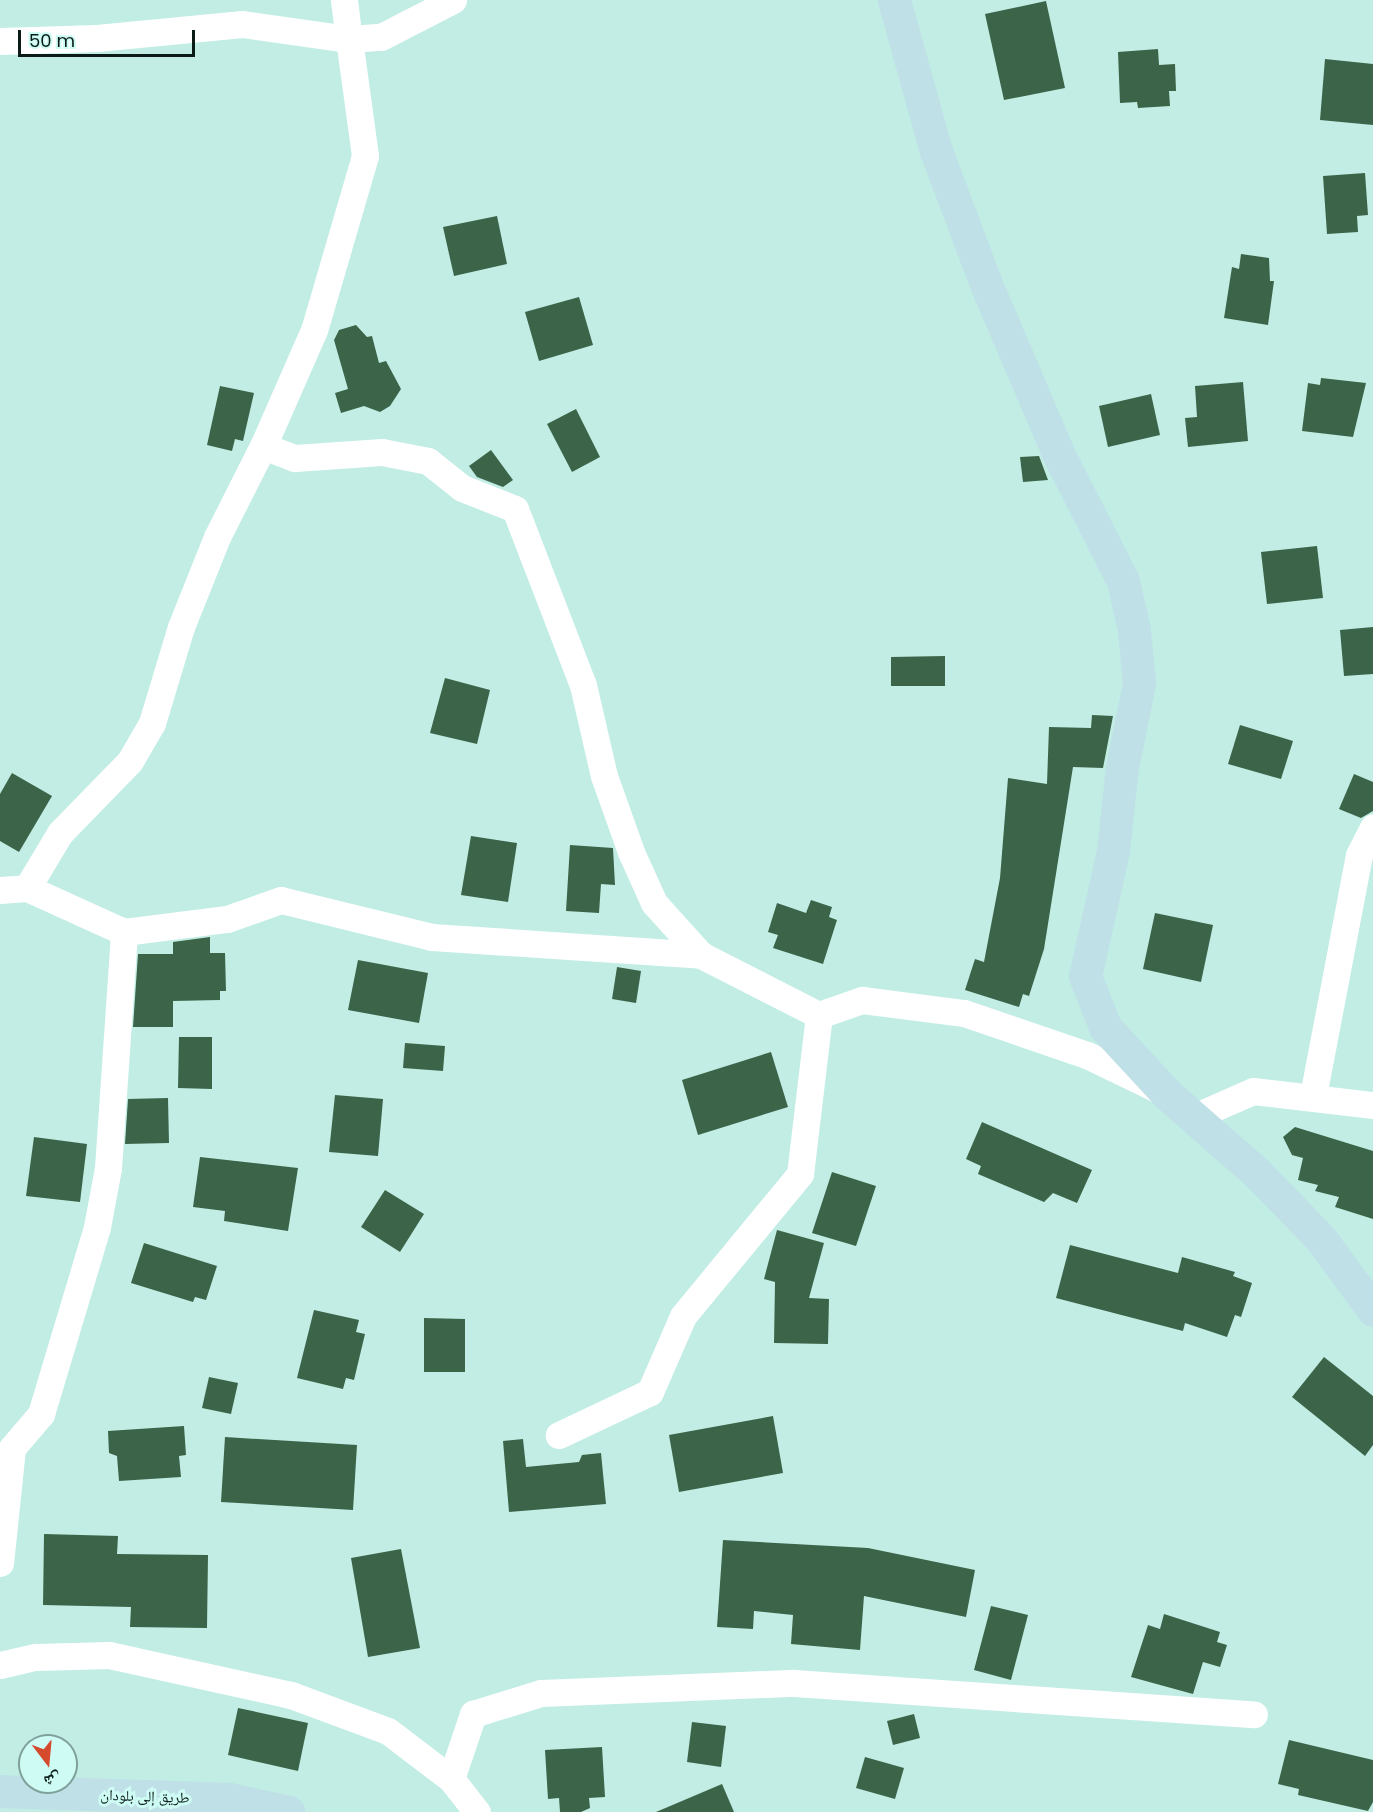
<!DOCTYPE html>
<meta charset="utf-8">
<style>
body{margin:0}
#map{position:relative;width:1373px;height:1812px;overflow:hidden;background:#c1ede5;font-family:Poppins,"Noto Naskh Arabic",sans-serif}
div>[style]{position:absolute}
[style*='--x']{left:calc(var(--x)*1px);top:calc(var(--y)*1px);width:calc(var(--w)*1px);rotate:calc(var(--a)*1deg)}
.building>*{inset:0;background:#3c6448}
.street>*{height:27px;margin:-13.5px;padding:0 13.5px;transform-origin:13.5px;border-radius:13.5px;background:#fff}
.secondary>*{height:33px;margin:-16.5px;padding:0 16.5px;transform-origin:16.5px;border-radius:16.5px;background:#bfe0e7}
span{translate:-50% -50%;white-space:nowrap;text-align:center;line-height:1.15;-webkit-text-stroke:6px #cefbf3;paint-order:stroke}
.street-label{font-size:15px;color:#0a1b18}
.north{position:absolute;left:18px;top:1734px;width:60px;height:60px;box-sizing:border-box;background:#cefbf3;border:2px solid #80a19b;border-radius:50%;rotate:164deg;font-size:16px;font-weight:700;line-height:24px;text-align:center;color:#0a1b18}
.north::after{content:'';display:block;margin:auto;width:21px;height:27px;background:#d54a2d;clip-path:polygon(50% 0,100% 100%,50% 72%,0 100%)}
.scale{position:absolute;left:18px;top:30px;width:177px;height:27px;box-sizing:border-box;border:3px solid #0a1b18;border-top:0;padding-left:8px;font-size:18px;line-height:21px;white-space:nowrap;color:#0a1b18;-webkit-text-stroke:4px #cefbf3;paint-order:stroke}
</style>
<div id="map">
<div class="building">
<div style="clip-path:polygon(1046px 1px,1065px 88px,1004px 100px,985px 14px)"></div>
<div style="clip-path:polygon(1158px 49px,1159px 65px,1175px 64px,1176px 91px,1169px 91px,1170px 106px,1138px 108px,1137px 102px,1120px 103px,1118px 52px)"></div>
<div style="clip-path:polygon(1325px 59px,1373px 64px,1373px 125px,1320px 120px)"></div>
<div style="clip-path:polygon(1365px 173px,1368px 215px,1357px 216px,1358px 232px,1327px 234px,1323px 176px)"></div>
<div style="clip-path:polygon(497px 216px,507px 264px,454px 276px,443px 227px)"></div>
<div style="clip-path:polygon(1241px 254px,1269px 258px,1270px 281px,1274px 281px,1268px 325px,1224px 318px,1232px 267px,1239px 269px)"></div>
<div style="clip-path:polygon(579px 297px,593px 345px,539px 361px,525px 312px)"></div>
<div style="clip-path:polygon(356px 325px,367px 337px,372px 336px,379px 363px,386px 361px,401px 389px,390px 406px,380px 412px,364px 406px,341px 413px,335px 393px,348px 389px,334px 340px,339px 330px)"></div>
<div style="clip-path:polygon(1321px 378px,1366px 383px,1353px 437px,1302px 431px,1308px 383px,1320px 385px)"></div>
<div style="clip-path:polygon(1243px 382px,1248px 441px,1188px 447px,1185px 418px,1197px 417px,1195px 386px)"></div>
<div style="clip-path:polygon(220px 386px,254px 393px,243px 441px,235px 439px,232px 451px,207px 445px)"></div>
<div style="clip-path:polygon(1151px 394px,1160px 435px,1108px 447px,1099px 406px)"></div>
<div style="clip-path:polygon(576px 409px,600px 457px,572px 472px,547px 424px)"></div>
<div style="clip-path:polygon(491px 450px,513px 480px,503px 487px,477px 477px,469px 466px)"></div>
<div style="clip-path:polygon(1039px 456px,1048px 480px,1023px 482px,1020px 457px)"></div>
<div style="clip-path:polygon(1317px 546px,1323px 598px,1267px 604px,1261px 552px)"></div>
<div style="clip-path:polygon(1373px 627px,1373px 674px,1344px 676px,1340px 630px)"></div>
<div style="clip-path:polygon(945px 656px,945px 686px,891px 686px,891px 657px)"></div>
<div style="clip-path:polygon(445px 678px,490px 690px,477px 744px,430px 733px)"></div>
<div style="clip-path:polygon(1092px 715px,1113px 716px,1103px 768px,1073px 767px,1044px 949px,1029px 996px,1023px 994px,1019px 1007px,965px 990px,975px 959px,984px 962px,1000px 878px,1008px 778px,1047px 784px,1049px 727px,1091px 728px)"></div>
<div style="clip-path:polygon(1240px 725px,1293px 741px,1281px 779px,1228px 764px)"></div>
<div style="clip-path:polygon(12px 773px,52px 796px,19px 852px,0 841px,0 794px)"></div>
<div style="clip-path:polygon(1354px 774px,1373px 782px,1373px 811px,1361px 818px,1339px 809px)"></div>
<div style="clip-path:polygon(471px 836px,517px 843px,508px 902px,461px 895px)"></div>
<div style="clip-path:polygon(570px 845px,613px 848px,615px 885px,601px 884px,599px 913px,566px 911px)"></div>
<div style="clip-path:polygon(811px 900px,832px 907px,829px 917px,837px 920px,823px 964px,773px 948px,778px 935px,768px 932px,777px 903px,806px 913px)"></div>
<div style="clip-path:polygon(1155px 913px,1213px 925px,1201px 982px,1143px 969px)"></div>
<div style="clip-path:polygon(210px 937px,210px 953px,225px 953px,226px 991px,220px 991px,220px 1000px,173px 1001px,173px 1027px,133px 1027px,138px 954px,173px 954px,173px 942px)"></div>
<div style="clip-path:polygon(358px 960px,428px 973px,419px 1023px,348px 1010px)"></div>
<div style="clip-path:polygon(617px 967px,641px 971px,636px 1003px,612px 999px)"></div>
<div style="clip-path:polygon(179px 1037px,212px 1037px,212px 1089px,178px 1088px)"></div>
<div style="clip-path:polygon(405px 1043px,445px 1046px,443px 1071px,403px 1068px)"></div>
<div style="clip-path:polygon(771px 1052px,788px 1107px,698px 1135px,682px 1080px)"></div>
<div style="clip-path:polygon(335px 1095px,383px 1099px,378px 1156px,329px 1152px)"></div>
<div style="clip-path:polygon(168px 1098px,169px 1143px,125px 1144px,128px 1099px)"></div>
<div style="clip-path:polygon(982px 1122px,1092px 1170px,1077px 1203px,1053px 1193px,1044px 1202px,978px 1174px,981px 1166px,966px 1159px)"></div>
<div style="clip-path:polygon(1295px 1127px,1373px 1151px,1373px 1219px,1335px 1207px,1339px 1197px,1315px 1191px,1318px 1185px,1298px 1180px,1303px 1158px,1292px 1155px,1283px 1137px)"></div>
<div style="clip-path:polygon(34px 1137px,87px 1144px,80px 1202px,26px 1196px)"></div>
<div style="clip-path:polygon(200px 1157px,298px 1168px,288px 1231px,224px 1221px,225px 1211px,193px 1207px)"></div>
<div style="clip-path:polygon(832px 1172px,876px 1186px,856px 1246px,812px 1233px)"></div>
<div style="clip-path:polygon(385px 1190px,424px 1214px,400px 1252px,361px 1227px)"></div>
<div style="clip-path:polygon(777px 1230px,824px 1243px,809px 1298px,829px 1299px,828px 1344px,774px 1343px,775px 1282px,764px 1279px)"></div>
<div style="clip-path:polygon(144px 1243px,217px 1266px,206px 1300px,195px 1297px,193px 1302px,131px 1283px)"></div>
<div style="clip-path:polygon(1070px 1245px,1178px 1273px,1182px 1257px,1235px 1272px,1233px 1276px,1252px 1283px,1241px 1317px,1235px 1315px,1227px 1337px,1185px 1323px,1183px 1331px,1056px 1298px)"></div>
<div style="clip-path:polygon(314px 1310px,359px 1320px,356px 1332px,365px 1334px,354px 1380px,346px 1378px,343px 1389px,297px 1378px)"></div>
<div style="clip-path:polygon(424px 1318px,465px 1319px,465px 1372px,424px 1372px)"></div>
<div style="clip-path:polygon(1324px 1357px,1373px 1396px,1373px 1445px,1365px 1456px,1292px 1397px)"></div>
<div style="clip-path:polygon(209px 1377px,238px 1383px,231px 1414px,202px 1408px)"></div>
<div style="clip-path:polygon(773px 1416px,783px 1473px,679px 1492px,669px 1435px)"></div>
<div style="clip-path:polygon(184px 1426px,186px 1455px,179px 1456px,181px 1477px,119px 1481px,117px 1456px,109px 1453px,108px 1431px)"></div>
<div style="clip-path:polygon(225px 1437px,357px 1445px,353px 1510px,221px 1502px)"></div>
<div style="clip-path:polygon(523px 1439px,526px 1467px,579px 1462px,582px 1455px,601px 1453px,606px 1504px,509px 1512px,503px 1441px)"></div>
<div style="clip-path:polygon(44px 1534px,118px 1536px,117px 1554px,208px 1555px,207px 1628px,130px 1627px,131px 1607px,43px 1605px)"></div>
<div style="clip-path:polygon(723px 1540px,868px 1548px,975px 1570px,966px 1617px,864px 1596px,860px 1650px,791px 1644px,793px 1615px,754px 1611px,753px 1629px,717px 1627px)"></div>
<div style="clip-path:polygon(401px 1549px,420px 1648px,368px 1657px,351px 1558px)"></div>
<div style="clip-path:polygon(991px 1606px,1028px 1615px,1011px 1680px,974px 1670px)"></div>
<div style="clip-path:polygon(1164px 1614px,1220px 1632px,1217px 1642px,1227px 1645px,1220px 1667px,1203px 1662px,1193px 1694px,1131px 1677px,1148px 1625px,1160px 1629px)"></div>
<div style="clip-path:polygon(238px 1708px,308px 1723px,298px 1771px,228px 1755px)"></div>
<div style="clip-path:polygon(914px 1714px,920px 1738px,893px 1745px,887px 1721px)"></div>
<div style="clip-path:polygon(692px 1722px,726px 1726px,721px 1767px,687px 1762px)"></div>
<div style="clip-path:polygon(1289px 1740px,1373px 1760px,1373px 1802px,1368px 1811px,1298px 1795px,1299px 1789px,1278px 1784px)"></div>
<div style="clip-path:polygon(602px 1747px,605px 1797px,589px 1798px,590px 1808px,581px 1812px,560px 1812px,559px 1798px,548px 1799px,545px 1750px)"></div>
<div style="clip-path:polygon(865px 1757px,904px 1768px,895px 1799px,856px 1788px)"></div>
<div style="clip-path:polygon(722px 1784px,734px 1812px,656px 1812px)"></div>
</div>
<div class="street">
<div style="--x:344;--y:0;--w:39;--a:83"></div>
<div style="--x:349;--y:39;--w:32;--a:-4"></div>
<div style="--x:381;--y:37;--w:81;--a:-27.2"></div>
<div style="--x:0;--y:41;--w:97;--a:-1.8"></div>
<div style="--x:97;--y:38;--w:146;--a:-5.5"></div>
<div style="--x:242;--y:24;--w:108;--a:8"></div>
<div style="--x:349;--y:39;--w:118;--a:82.2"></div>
<div style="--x:365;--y:156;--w:181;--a:106.3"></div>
<div style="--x:314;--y:330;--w:127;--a:113.7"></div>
<div style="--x:0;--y:890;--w:27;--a:-4"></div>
<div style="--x:124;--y:932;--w:107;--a:-155.6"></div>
<div style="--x:27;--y:888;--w:64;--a:-59"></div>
<div style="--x:60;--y:833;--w:100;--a:-45.8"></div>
<div style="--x:130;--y:761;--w:44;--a:-59.9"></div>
<div style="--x:152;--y:723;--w:100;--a:-73.2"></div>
<div style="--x:181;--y:627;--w:97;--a:-68.2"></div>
<div style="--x:217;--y:537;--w:102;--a:-63.2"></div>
<div style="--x:263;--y:446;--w:34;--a:21"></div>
<div style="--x:295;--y:458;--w:87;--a:-3.9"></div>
<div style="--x:382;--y:452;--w:47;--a:11.1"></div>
<div style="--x:428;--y:461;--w:43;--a:38.5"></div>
<div style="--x:462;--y:488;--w:57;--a:21.6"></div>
<div style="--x:515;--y:509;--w:189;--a:68.9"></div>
<div style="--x:583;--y:685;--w:93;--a:77"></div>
<div style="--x:604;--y:776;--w:81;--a:70.4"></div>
<div style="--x:631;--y:852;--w:56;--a:65.7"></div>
<div style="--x:654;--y:903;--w:70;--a:47.9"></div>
<div style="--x:819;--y:1015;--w:46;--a:-19.2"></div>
<div style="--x:862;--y:1000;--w:103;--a:7.3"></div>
<div style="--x:964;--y:1013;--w:130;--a:18.9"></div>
<div style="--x:1087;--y:1055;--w:80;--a:25.9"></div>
<div style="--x:1313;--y:1096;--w:245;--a:-79.2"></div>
<div style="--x:1359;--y:855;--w:31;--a:-63"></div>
<div style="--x:1196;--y:1116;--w:62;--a:-23.7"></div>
<div style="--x:1253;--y:1091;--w:121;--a:6.7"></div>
<div style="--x:0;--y:1563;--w:116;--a:-84"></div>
<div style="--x:12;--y:1448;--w:45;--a:-49.5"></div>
<div style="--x:41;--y:1414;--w:195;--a:-73.3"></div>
<div style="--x:97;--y:1227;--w:60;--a:-79.4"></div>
<div style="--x:108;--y:1168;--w:237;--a:-86.1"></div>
<div style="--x:124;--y:932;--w:104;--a:-7.2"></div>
<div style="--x:227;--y:919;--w:57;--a:-19.4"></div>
<div style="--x:281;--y:900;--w:155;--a:13.8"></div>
<div style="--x:432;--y:937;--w:270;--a:3.8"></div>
<div style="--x:701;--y:955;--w:132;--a:27"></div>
<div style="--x:819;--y:1015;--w:160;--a:96.8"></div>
<div style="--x:800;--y:1174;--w:184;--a:129.5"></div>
<div style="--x:683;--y:1316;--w:83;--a:113.5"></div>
<div style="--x:650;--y:1392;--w:101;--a:154.7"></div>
<div style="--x:0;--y:1665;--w:37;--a:-13"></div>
<div style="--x:36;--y:1657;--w:73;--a:-1.6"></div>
<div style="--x:109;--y:1655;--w:186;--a:12.4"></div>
<div style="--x:291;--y:1695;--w:103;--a:20.4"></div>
<div style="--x:388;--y:1731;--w:79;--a:37.3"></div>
<div style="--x:477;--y:1812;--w:42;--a:-128.2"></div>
<div style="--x:451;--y:1779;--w:69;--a:-71.3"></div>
<div style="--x:473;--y:1714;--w:71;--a:-17.2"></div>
<div style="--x:541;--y:1693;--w:253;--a:-2.3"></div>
<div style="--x:794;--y:1683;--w:461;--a:3.9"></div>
</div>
<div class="secondary">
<div style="--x:894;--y:0;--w:157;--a:74.5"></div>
<div style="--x:936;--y:151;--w:142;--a:69.4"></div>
<div style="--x:986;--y:284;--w:184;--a:66.9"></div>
<div style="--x:1058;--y:453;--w:144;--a:63.1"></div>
<div style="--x:1123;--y:581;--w:50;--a:77.3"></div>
<div style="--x:1134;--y:630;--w:53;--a:84.6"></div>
<div style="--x:1139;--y:683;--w:86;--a:101.4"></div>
<div style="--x:1122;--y:767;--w:84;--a:96.1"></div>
<div style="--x:1113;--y:851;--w:128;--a:102.6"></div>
<div style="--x:1085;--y:976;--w:55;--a:68.6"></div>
<div style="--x:1105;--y:1027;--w:93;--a:47.2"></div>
<div style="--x:1168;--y:1095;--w:118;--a:41.2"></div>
<div style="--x:1257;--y:1173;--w:92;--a:45.9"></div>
<div style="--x:1321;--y:1239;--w:88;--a:53.8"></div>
<div style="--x:0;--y:1791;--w:229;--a:2"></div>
<div style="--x:229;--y:1799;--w:61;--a:12.2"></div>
</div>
<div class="street-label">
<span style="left:145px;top:1796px;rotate:2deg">طريق إلى بلودان</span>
</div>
<div class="north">ش</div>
<div class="scale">50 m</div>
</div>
